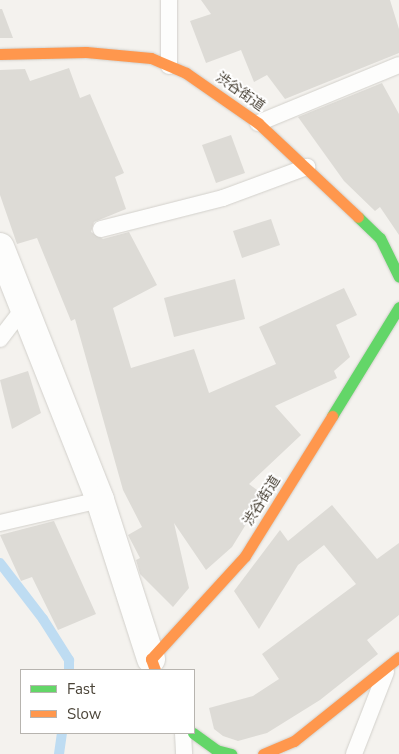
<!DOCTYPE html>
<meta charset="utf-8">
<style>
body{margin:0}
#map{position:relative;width:399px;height:754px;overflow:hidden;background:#f4f2ee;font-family:"Nunito Sans","Noto Sans JP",sans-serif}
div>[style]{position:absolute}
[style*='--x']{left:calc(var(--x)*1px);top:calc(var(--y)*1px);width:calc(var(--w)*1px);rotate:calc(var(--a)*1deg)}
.stream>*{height:10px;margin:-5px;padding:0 5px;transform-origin:5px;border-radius:5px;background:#bedcf2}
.building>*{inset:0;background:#dddbd6}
.roads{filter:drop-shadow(0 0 1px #d2d0cb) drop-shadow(0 0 1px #d2d0cb)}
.lane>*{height:16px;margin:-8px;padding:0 8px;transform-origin:8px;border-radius:8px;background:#fdfdfc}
.street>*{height:28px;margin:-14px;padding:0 14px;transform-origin:14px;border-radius:14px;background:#fdfdfc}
.fast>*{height:11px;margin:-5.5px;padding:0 5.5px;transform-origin:5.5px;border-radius:5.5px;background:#63d668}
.slow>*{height:11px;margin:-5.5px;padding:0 5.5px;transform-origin:5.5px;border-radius:5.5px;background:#ff974d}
span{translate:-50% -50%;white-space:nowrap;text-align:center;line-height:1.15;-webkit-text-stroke:4px #fff;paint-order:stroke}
.street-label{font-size:14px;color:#4b4438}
.legend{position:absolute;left:20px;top:669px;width:175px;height:65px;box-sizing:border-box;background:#fff;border:1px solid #b7b4af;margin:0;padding:6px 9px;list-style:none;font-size:15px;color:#4b4438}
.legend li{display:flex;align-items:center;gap:10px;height:25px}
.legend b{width:25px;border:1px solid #b7b4af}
</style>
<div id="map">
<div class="stream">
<div style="--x:0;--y:563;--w:71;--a:52.5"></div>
<div style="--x:43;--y:619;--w:49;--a:57.6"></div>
<div style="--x:69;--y:660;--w:10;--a:90"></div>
<div style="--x:59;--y:754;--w:21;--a:-82"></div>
</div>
<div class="building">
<div style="clip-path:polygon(201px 0,390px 0,399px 29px,399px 53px,285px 99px,267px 75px,254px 82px,241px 50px,206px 63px,190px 21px,211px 14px)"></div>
<div style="clip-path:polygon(0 9px,2px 9px,13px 38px,0 38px)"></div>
<div style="clip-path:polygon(69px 68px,80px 98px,90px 94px,124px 173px,115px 177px,126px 209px,94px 222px,91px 232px,103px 239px,129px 232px,157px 285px,113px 308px,131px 368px,194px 349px,209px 393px,276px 364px,259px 327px,344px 288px,357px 315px,336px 325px,350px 357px,334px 371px,337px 378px,275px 406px,301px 435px,249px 484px,264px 495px,232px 547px,206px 570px,174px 523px,189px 588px,173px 607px,140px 574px,136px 560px,140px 558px,128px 535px,142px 527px,123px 490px,75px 319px,71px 321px,37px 238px,17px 244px,0 195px,0 70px,25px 69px,30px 81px)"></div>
<div style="clip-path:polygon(382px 83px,399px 114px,399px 235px,380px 207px,375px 211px,344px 181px,298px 117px)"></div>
<div style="clip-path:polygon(231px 135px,245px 173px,216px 183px,202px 145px)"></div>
<div style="clip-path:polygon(271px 219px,280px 245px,242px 258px,233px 231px)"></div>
<div style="clip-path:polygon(235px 279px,245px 319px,174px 337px,164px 298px)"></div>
<div style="clip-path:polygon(28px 371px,41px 413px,12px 429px,0 380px)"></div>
<div style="clip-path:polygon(332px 505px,377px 559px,399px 543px,399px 615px,367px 640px,378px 654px,320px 700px,267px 733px,238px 741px,223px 736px,214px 729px,209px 708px,253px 696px,279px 679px,262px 654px,356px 584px,324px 545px,298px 565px,259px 629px,234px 591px,280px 530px,288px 541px)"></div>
<div style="clip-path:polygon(54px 521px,96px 614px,58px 630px,32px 577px,21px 581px,0 535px)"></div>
</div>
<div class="roads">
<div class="lane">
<div style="--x:169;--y:0;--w:66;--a:90"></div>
<div style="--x:258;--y:123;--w:152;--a:-22.4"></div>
<div style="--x:101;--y:229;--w:126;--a:-14.3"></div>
<div style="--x:223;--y:198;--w:90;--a:-20.3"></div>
<div style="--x:0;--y:339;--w:43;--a:-52.6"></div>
<div style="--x:0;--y:523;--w:103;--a:-13"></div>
<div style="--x:183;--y:733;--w:21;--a:87"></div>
<div style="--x:354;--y:754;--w:88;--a:-68.7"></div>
</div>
<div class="street">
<div style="--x:0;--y:247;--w:272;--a:68.4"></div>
<div style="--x:100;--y:500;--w:167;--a:72.2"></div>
</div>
<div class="fast">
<div style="--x:358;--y:217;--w:30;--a:44"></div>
<div style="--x:380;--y:238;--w:43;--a:64"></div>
<div style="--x:332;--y:416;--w:128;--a:-58.4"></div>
<div style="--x:193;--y:733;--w:29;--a:36"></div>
<div style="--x:216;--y:750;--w:16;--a:15"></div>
</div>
<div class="slow">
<div style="--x:0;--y:54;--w:86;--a:-1.3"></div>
<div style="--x:86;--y:52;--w:65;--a:5.3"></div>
<div style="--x:151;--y:58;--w:38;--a:23"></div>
<div style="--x:186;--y:73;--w:88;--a:34.8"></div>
<div style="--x:258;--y:123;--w:137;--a:43.2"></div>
<div style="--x:155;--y:670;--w:12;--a:-110"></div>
<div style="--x:151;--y:659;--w:139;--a:-47.6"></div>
<div style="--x:245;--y:556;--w:165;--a:-58.1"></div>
<div style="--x:263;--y:754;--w:34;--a:-23"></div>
<div style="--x:294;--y:741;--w:134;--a:-38.7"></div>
</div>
</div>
<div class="street-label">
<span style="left:240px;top:92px;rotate:35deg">渋谷街道</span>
<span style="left:262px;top:501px;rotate:-58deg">渋谷街道</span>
</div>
<ul class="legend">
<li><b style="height:6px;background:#63d668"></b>Fast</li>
<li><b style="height:6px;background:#ff974d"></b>Slow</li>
</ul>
</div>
